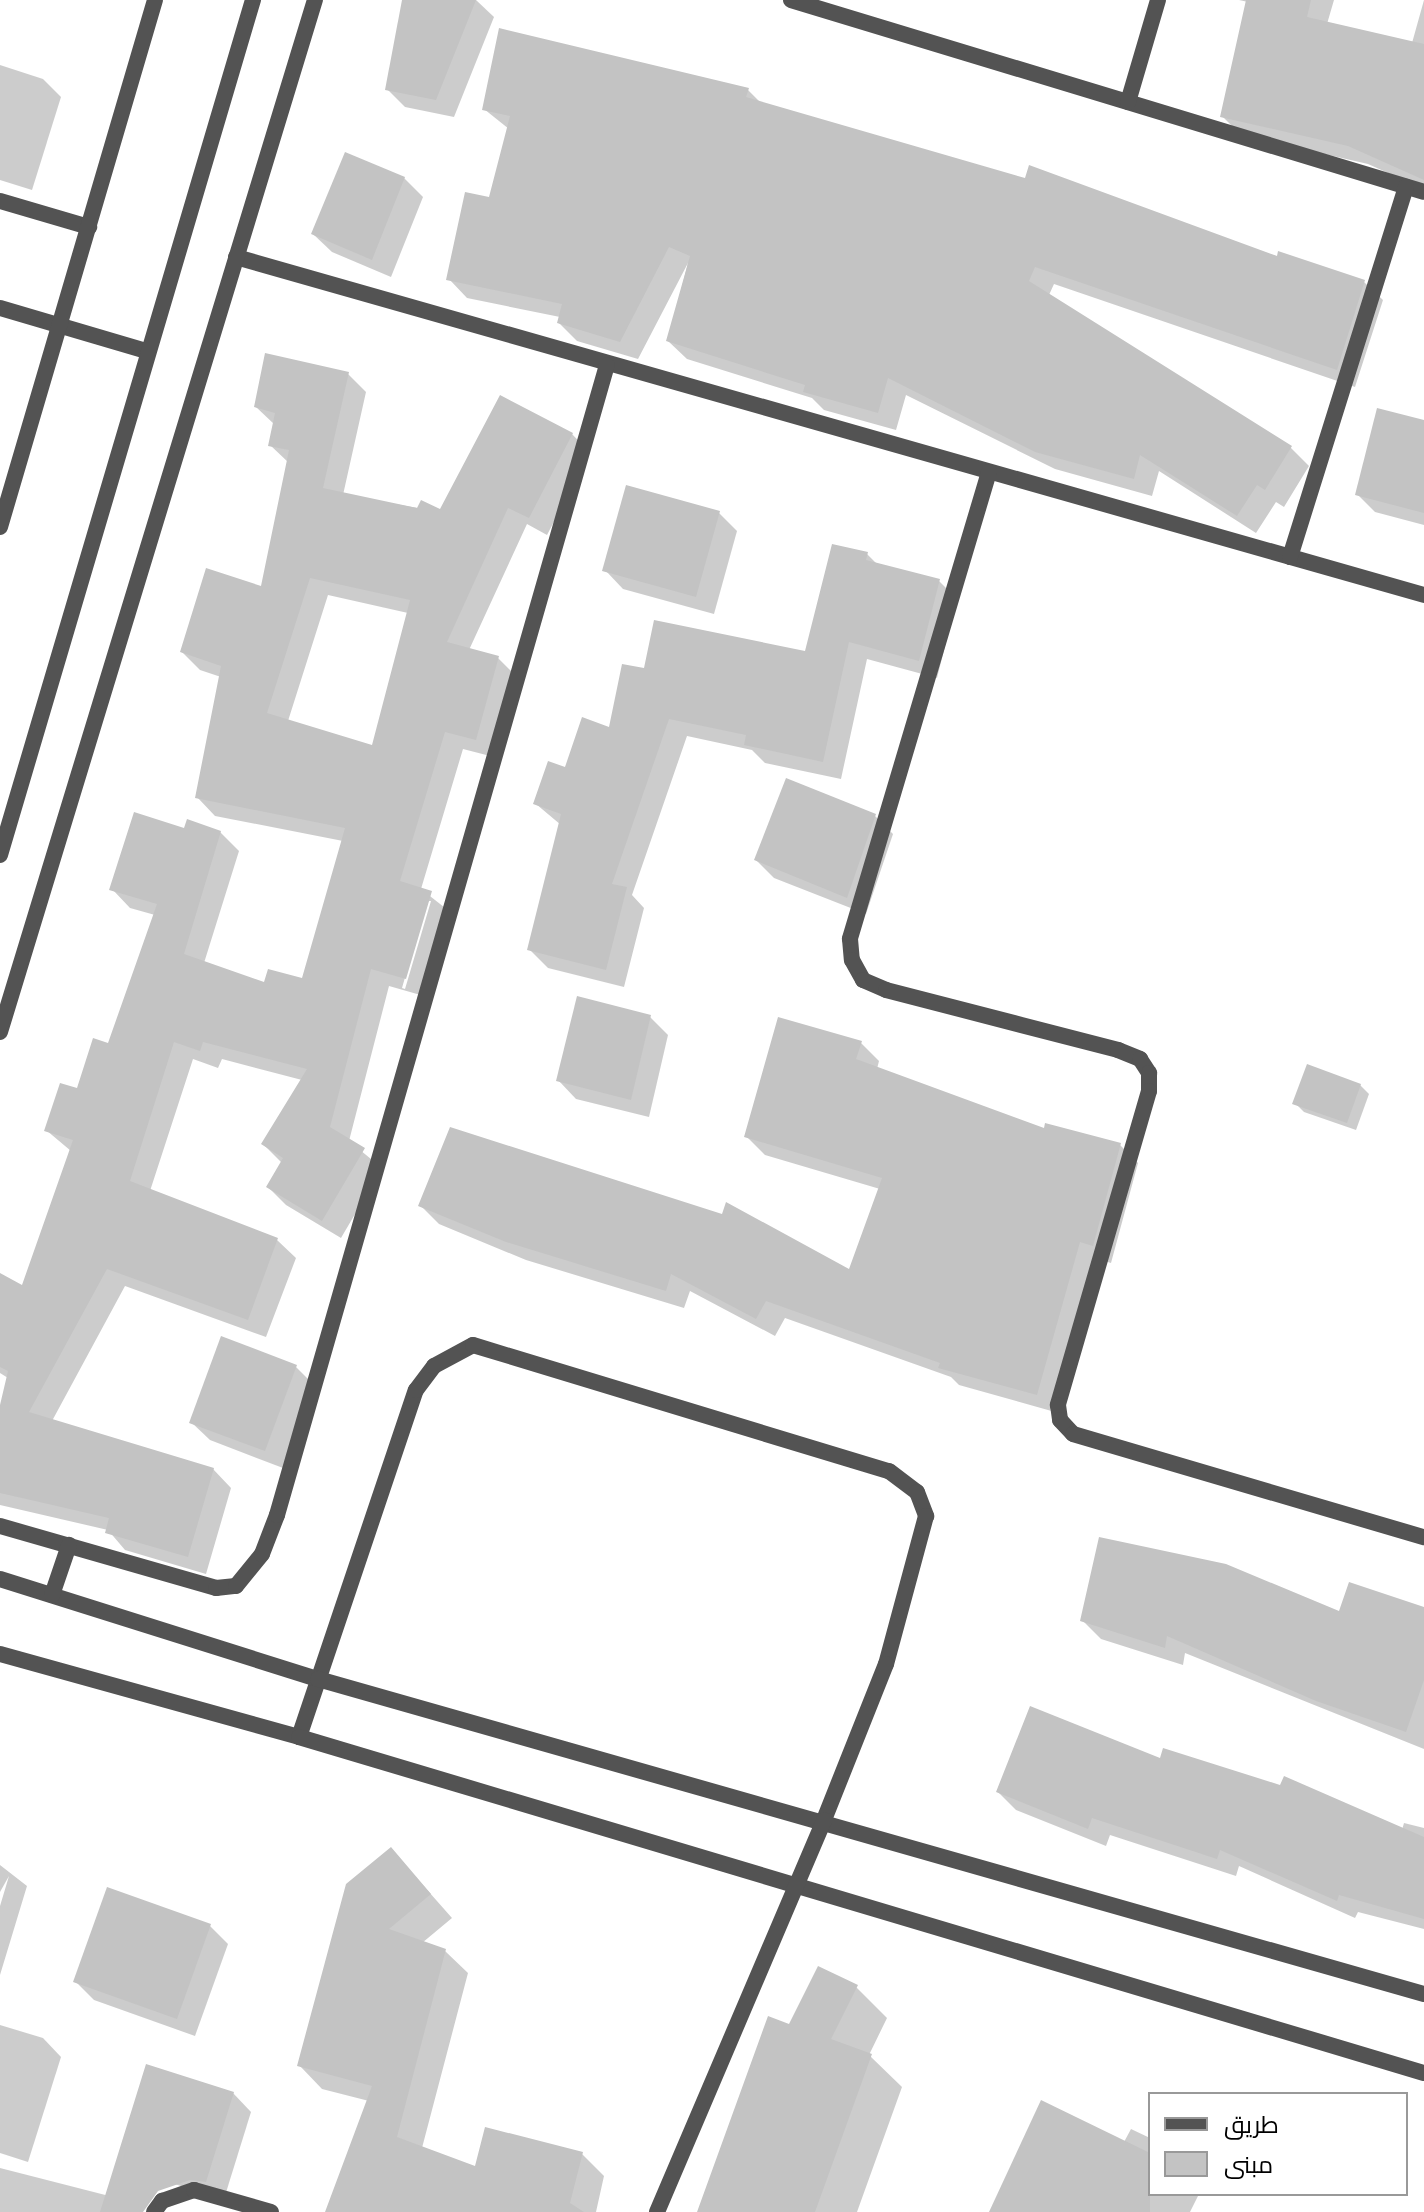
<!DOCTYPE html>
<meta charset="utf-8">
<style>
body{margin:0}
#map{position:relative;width:1424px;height:2212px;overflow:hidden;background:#fff;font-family:"Fira Sans",Cairo,sans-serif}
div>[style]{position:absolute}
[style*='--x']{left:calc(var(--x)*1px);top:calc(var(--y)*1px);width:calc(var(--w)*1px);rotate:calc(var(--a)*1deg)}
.shadow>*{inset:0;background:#0003}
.building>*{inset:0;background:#c3c3c3}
.lane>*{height:16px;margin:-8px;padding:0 8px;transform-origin:8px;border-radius:8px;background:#535353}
.street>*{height:16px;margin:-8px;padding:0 8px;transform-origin:8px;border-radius:8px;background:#535353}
span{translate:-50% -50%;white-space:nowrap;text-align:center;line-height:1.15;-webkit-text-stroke:6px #fff;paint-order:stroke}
.legend{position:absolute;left:1148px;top:2092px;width:260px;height:104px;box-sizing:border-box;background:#fff;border:2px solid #999;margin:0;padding:10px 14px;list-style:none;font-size:24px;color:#000}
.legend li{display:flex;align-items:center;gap:16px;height:40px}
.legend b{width:40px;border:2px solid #999}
</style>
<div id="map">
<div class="shadow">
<div style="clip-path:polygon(404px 0,476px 0,494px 17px,454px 117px,405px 107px,387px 89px)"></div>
<div style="clip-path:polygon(1239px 0,1334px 0,1327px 24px,1412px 43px,1424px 0,1424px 189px,1368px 164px,1241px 135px,1222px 116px,1248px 2px)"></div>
<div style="clip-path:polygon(0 65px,43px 79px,61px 97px,32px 190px,0 180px)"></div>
<div style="clip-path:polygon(748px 90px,762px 104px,1364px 282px,1383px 300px,1355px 387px,1054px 284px,1049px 295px,1291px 448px,1309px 466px,1284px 507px,1276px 502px,1256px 533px,1159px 471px,1152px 496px,1055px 469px,906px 395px,896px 430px,824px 410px,812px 398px,687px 359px,668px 341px,688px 263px,638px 359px,577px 341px,559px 323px,560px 317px,467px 298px,449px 279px,491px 200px,509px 129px,484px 109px)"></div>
<div style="clip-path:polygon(404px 178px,423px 197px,391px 277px,332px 252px,313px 234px)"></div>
<div style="clip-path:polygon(evenodd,348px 374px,366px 392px,343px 495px,441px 512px,572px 434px,590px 453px,547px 535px,527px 524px,469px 650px,498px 658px,516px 676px,494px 757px,463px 749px,421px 889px,449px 911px,424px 996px,389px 986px,349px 1141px,382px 1168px,341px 1238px,286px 1205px,268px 1187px,282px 1163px,263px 1144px,302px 1080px,222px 1059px,218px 1068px,193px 1059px,150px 1191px,277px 1240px,296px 1258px,266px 1337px,125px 1286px,52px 1421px,213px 1469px,231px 1488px,206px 1574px,125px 1550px,108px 1530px,0 1505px,0 1415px,8px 1378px,0 1373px,0 1297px,23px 1288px,71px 1151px,46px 1130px,110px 1045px,155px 915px,130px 908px,112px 889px,185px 830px,220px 832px,239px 851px,204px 963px,266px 985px,303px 980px,343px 841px,215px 816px,197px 797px,221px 677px,200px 670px,182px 652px,263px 588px,289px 463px,270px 445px,275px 425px,256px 407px,348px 374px,328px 595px,408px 613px,373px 747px,288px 721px,328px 595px,348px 374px,427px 901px,431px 901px,405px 989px,402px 988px,427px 901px)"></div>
<div style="clip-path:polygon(1424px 422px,1424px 525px,1375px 512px,1357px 494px)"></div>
<div style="clip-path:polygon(719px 513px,737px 531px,714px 614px,623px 589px,605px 570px)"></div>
<div style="clip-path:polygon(867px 554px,878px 565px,939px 581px,957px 599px,937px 678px,867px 659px,841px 779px,765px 763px,752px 750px,687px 736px,632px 895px,644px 908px,624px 987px,548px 968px,530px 950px,561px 825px,536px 804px,610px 729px,646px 671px,807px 654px)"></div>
<div style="clip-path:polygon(875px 816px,893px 834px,866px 914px,774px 878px,756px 860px)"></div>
<div style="clip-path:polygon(650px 1017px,668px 1035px,649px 1117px,576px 1099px,558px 1080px)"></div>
<div style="clip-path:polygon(861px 1043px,879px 1061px,877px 1069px,1045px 1131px,1120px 1145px,1138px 1163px,1111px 1263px,1098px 1259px,1055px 1412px,959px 1385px,951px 1377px,785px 1318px,775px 1336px,690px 1291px,684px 1308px,526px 1260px,439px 1224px,421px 1206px,850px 1272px,880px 1189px,765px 1155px,746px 1136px)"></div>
<div style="clip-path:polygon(1360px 1085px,1369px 1094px,1356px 1130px,1304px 1112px,1295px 1103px)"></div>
<div style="clip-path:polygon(296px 1367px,314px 1385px,283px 1468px,210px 1440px,191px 1422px)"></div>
<div style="clip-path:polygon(1424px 1609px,1424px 1749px,1185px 1653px,1183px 1665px,1101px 1639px,1082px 1620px)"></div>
<div style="clip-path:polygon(1161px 1761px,1402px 1830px,1404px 1823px,1424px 1828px,1424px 1929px,1358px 1912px,1355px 1918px,1239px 1866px,1236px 1876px,1110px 1835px,1106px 1846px,1016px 1810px,998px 1792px)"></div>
<div style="clip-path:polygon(391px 1849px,452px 1918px,422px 1943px,445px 1951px,468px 1973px,422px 2148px,477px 2169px,582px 2154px,604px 2176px,596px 2212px,327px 2212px,369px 2101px,322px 2089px,300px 2066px)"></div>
<div style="clip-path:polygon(0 1865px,27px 1886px,0 1975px,0 1906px,9px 1876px,0 1892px)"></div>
<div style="clip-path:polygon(210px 1926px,228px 1944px,195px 2036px,94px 2000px,75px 1981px)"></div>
<div style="clip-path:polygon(856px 1987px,887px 2018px,869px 2055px,902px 2087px,857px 2212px,699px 2212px,790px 2026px)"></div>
<div style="clip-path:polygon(0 2025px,43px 2038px,61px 2057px,28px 2162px,0 2153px)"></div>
<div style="clip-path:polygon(233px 2093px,251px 2112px,224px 2199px,138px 2173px)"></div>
<div style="clip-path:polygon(1131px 2129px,1150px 2138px,1150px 2194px,1199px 2194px,1190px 2212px,1011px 2212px,1124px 2142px)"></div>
<div style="clip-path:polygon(0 2168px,121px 2199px,134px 2212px,0 2212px)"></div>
</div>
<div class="building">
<div style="clip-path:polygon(402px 0,476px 0,436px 100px,385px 90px)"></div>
<div style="clip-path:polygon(1246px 0,1311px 0,1307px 17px,1424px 44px,1424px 180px,1348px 146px,1220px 117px)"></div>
<div style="clip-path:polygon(499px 28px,749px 88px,746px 97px,1025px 178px,1029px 165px,1277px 256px,1278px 251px,1365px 280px,1337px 370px,1035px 267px,1029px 281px,1292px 446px,1265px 490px,1257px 485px,1237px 516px,1140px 455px,1134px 479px,1035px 452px,888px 378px,878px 413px,803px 392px,805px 385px,666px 341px,690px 256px,669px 247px,620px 342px,557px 323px,562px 304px,446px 280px,465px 192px,489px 197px,510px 116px,482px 110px)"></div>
<div style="clip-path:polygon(345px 152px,405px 177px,372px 260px,311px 234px)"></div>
<div style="clip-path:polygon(evenodd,265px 353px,349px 372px,323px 488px,417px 508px,421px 500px,440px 509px,500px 395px,573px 433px,529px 518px,508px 508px,447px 642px,499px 656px,476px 740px,445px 732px,400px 881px,432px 891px,406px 979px,371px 969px,330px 1127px,365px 1148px,322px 1221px,266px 1187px,283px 1158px,261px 1144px,307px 1069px,203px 1042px,200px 1051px,174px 1042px,130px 1181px,278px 1238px,248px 1320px,107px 1269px,29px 1412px,214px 1468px,188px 1557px,105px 1533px,109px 1518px,0 1493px,0 1405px,8px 1371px,0 1367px,0 1273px,22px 1285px,73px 1140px,44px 1131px,60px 1083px,77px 1088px,93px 1038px,108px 1043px,157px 904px,109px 890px,134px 812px,184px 828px,187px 819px,221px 831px,184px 954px,264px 982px,268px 969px,302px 978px,345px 828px,195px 798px,221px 666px,180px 652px,206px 568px,261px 586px,289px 450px,268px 446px,275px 413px,254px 407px,265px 353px,310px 578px,410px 600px,372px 745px,267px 713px,310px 578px)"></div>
<div style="clip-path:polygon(1377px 408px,1424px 420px,1424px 513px,1355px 495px)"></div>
<div style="clip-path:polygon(626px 485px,720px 511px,696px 597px,602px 571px)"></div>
<div style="clip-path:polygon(832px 544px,868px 552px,866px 560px,940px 579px,919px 661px,849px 642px,823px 762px,744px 745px,746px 735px,669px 719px,612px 884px,627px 887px,606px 970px,527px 950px,561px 814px,533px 804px,548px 761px,565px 767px,582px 717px,609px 727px,622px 664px,644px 668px,654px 620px,805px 651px)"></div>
<div style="clip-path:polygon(786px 778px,876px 814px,847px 898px,754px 860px)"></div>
<div style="clip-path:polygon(577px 996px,651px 1015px,631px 1100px,556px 1081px)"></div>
<div style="clip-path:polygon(778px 1017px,862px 1041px,856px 1059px,1044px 1128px,1045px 1123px,1121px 1143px,1093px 1246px,1080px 1242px,1037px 1395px,938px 1368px,940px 1363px,766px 1301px,756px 1319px,671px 1274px,666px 1291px,506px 1242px,418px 1206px,450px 1127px,722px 1214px,726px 1202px,849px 1269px,882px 1178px,744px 1137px)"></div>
<div style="clip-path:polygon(1307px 1064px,1361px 1084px,1347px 1123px,1292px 1104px)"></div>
<div style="clip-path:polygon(221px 1336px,297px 1365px,265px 1451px,189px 1423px)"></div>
<div style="clip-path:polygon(1099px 1537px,1226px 1564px,1339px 1611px,1349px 1582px,1424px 1607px,1424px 1680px,1406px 1732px,1316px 1701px,1167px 1636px,1165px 1648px,1080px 1621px)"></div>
<div style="clip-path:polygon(1030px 1706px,1160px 1758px,1163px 1748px,1280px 1785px,1284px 1776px,1424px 1837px,1424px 1919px,1339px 1895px,1337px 1901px,1220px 1850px,1217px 1859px,1092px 1818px,1088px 1829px,996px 1792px)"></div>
<div style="clip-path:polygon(391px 1847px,431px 1894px,389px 1929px,446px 1949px,397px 2137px,475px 2166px,485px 2127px,583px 2152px,570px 2203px,584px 2212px,325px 2212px,372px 2086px,297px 2066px,346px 1884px)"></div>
<div style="clip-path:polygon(107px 1887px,211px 1924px,177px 2019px,73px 1982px)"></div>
<div style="clip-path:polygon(818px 1966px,858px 1985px,831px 2039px,872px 2054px,815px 2212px,697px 2212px,768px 2016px,789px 2024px)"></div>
<div style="clip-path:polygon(146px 2064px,234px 2092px,206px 2182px,190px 2180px,158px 2191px,143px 2212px,100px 2212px)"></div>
<div style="clip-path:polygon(1041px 2100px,1150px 2153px,1150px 2212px,989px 2212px)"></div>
</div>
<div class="lane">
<div style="--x:0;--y:308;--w:152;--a:16.4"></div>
<div style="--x:299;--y:1737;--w:366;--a:-71.4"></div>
<div style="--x:416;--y:1390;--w:30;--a:-53"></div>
<div style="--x:434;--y:1366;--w:44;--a:-28.3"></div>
<div style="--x:473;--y:1345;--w:435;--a:16.9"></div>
<div style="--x:889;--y:1471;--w:35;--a:37"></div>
<div style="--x:917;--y:1492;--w:26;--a:69"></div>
<div style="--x:926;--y:1516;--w:153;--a:105.1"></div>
<div style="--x:886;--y:1664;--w:168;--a:111.7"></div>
</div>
<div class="street">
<div style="--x:791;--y:0;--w:661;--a:16.87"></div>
<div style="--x:1128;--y:102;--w:106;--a:-73.6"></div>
<div style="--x:0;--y:201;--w:93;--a:16.3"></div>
<div style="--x:236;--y:257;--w:1235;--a:15.88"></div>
<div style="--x:989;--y:472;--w:487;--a:106.6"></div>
<div style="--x:850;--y:939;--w:21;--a:85"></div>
<div style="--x:852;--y:960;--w:23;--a:61"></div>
<div style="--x:863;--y:980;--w:25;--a:23"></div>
<div style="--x:886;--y:990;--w:240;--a:14.5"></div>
<div style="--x:1118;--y:1050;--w:24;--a:22"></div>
<div style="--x:1140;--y:1059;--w:17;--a:57"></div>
<div style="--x:1149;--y:1073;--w:18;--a:90"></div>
<div style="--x:1149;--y:1091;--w:327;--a:106.2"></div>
<div style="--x:1058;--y:1405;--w:15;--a:82"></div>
<div style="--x:1060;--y:1420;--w:19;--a:47"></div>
<div style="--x:1073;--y:1434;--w:366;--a:16.4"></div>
<div style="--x:0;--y:527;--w:549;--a:-73.61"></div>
<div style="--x:1290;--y:557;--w:388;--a:-72.6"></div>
<div style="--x:0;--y:855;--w:892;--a:-73.52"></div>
<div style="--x:0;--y:1032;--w:1079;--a:-73.03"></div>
<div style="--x:0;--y:1526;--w:225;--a:16"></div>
<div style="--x:216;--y:1588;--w:20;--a:-6"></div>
<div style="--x:236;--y:1586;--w:41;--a:-50.9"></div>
<div style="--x:262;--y:1554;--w:42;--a:-69"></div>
<div style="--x:277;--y:1515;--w:1196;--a:-73.99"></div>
<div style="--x:0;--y:1579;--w:333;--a:17.5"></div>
<div style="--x:318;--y:1679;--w:1150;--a:15.9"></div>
<div style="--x:52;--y:1595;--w:53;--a:-71.2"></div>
<div style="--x:0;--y:1654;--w:310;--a:15.5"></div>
<div style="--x:299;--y:1737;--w:1174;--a:16.63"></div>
<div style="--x:154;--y:2212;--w:14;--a:-54"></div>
<div style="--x:162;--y:2201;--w:34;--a:-19"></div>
<div style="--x:194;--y:2190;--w:80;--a:15.9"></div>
<div style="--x:657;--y:2212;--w:426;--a:-66.9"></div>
</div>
<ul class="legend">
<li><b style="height:10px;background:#535353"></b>طريق</li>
<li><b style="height:22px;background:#c3c3c3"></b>مبنى</li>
</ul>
</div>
